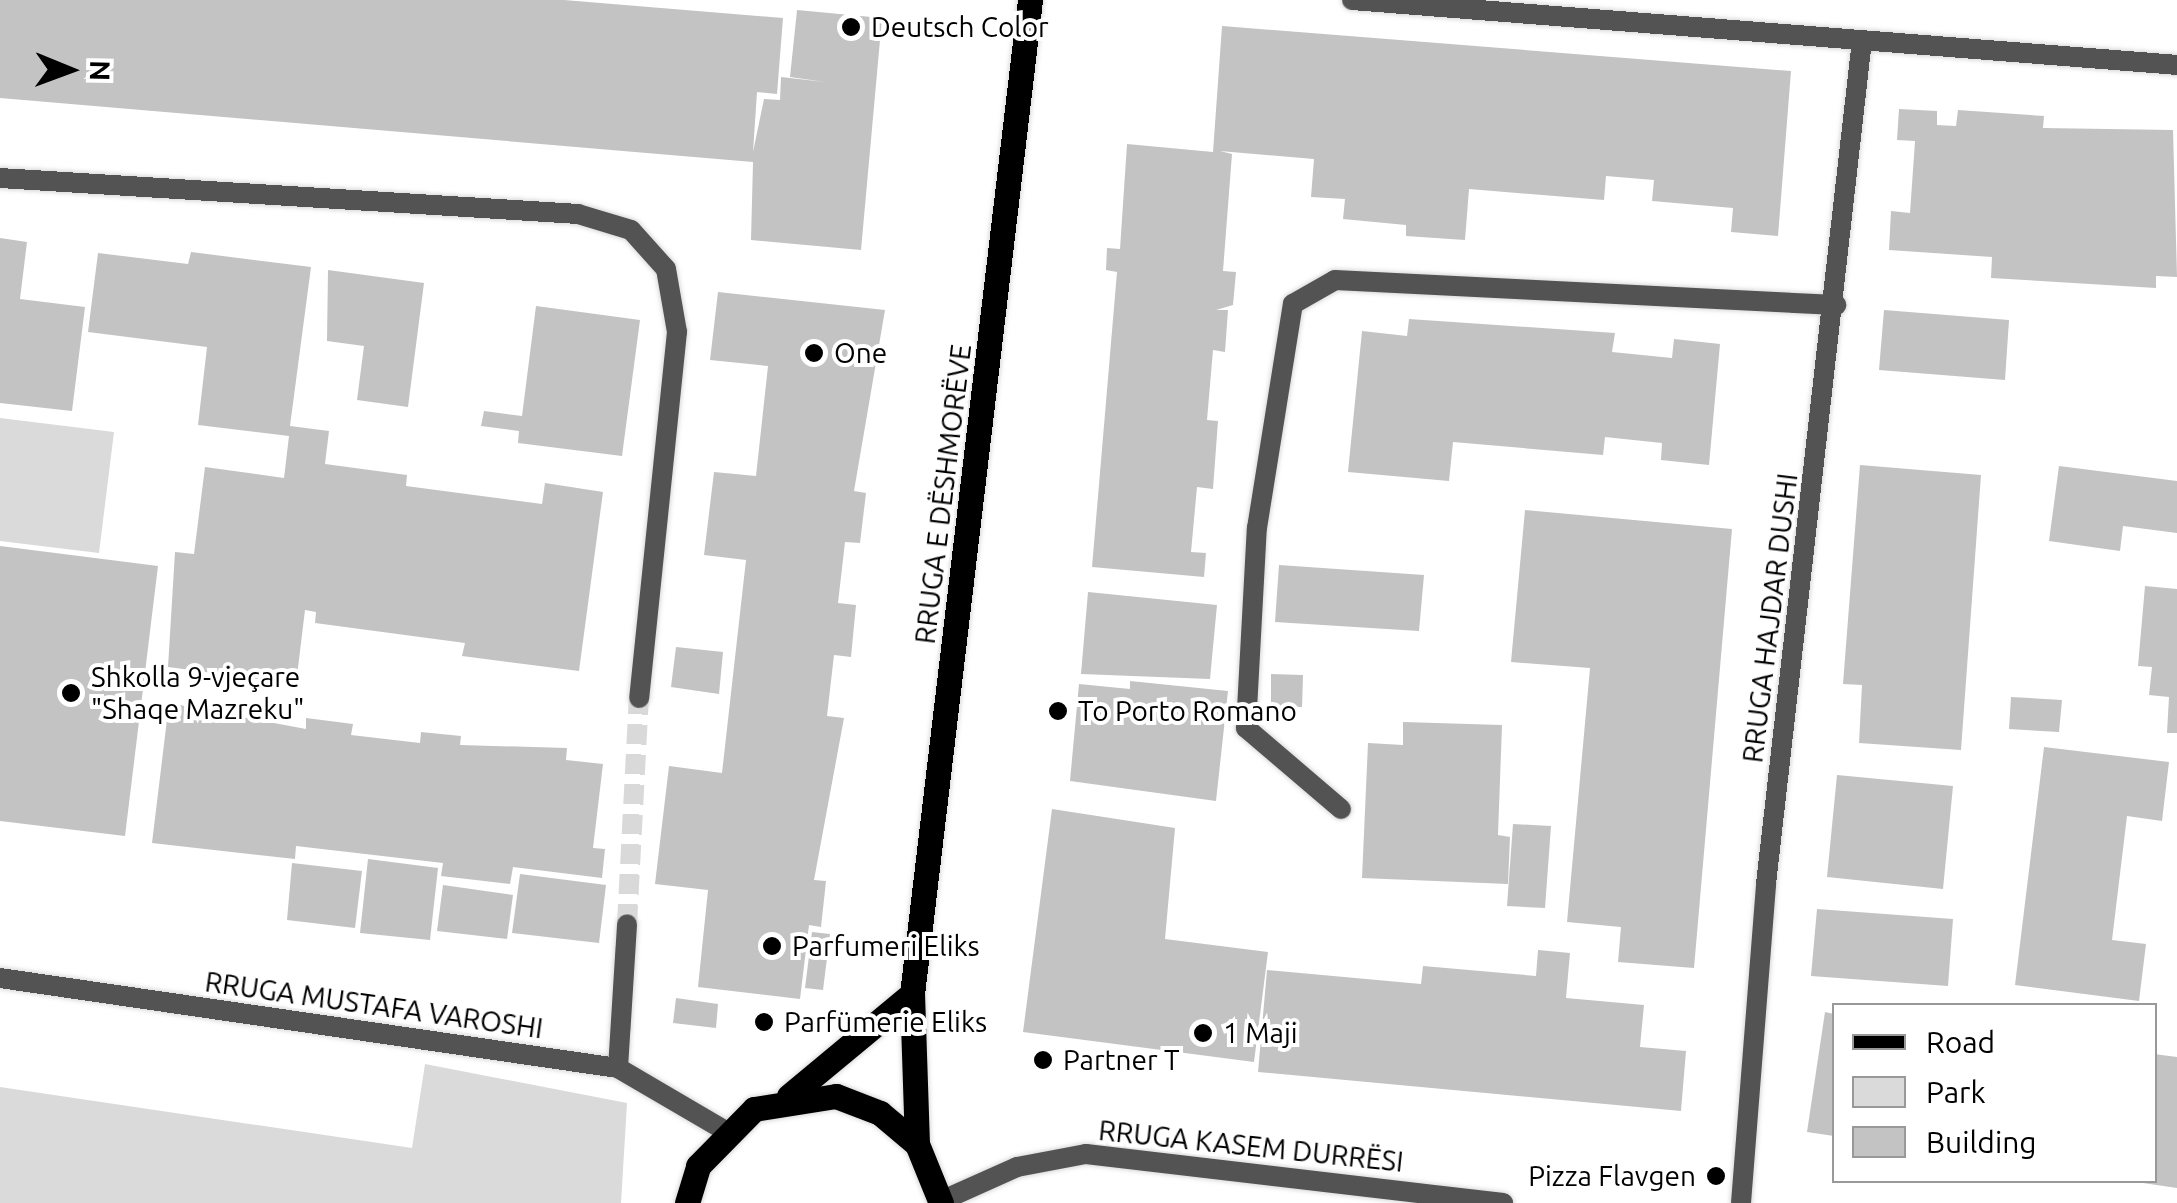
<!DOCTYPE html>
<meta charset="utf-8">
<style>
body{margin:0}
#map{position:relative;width:2177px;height:1203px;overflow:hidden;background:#fff;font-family:Ubuntu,sans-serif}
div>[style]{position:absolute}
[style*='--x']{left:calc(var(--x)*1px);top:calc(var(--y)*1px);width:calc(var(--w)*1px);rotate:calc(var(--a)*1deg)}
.green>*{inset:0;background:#dadada}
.building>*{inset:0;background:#c3c3c3}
.street-tunnel>*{height:20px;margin-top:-10px;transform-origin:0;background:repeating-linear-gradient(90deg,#d9d9d9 0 20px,transparent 0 30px)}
.roads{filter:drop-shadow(0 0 2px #dbdbdb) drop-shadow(0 0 2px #dbdbdb)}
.street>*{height:20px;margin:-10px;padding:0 10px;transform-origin:10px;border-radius:10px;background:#535353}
.primary>*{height:25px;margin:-12.5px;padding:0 12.5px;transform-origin:12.5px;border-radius:12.5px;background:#000}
.dots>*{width:28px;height:28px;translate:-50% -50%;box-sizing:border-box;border:5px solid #fff;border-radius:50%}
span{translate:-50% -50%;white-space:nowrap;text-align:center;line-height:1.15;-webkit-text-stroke:8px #fff;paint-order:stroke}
.poi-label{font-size:28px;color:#000}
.left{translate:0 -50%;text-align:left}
.right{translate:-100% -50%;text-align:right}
.street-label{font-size:28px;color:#000}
.legend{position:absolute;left:1832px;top:1003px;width:325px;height:180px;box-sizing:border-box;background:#fff;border:2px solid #999;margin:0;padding:12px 18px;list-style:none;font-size:30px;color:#000}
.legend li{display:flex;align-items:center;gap:20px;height:50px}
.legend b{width:50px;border:2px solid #999}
.north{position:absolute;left:20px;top:20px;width:100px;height:100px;-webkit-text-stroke:8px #fff;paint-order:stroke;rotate:91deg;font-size:28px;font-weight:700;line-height:40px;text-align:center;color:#000}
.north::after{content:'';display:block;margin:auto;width:35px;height:45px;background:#000;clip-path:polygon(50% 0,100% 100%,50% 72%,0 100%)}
</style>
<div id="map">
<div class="green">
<div style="clip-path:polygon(0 418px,114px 432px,99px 553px,0 541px)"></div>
<div style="clip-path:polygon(425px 1064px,627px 1103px,621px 1203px,0 1203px,0 1087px,412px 1148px)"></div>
</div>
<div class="building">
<div style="clip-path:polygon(0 0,564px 0,783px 18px,777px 94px,757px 92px,753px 152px,764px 99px,780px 100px,781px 77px,825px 82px,790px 77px,797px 10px,882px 18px,861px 250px,751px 240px,753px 162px,0 98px)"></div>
<div style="clip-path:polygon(1222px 26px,1791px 71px,1778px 236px,1731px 232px,1733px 208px,1652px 201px,1654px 180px,1606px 176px,1604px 200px,1469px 189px,1465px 240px,1406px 236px,1406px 225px,1343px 219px,1345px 199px,1311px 197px,1314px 159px,1220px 151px,1232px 154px,1223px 271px,1236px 272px,1233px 305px,1216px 310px,1228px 310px,1225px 352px,1213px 350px,1207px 420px,1218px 421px,1213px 489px,1197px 487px,1191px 552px,1206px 553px,1204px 577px,1092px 567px,1117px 272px,1106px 270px,1107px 248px,1120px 249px,1127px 144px,1213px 152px)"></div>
<div style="clip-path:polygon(1899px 109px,1937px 111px,1937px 125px,1956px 126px,1958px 110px,2044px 116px,2043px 128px,2173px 130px,2177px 277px,2156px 276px,2156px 288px,1991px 278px,1992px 257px,1889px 250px,1891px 211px,1910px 213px,1915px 141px,1897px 140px)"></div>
<div style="clip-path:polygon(0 238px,27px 242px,20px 299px,85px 307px,72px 411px,0 403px)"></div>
<div style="clip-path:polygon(191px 252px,311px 267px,290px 426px,329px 431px,325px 464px,407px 475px,406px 486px,542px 504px,545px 483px,603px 492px,579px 671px,462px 656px,465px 643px,315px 623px,316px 612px,305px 610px,296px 684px,168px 667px,175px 552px,194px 554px,205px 467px,284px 478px,289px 436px,198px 425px,207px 347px,88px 332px,98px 253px,188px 264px)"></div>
<div style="clip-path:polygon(328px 270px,424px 283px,408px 407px,357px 400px,364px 346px,327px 341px)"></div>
<div style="clip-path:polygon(718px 292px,885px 310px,854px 491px,866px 493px,860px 543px,845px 542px,838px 603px,856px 605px,851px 657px,834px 655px,827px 716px,844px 718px,814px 880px,826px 881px,821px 927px,809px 925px,800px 999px,698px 987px,708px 890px,655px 884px,669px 766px,722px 773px,746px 560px,704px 555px,714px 472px,756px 476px,768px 366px,710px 360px)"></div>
<div style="clip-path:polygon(536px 306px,640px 320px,622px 456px,518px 443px,519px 431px,481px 426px,484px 411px,522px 416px)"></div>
<div style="clip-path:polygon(1884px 310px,2009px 320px,2005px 380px,1879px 370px)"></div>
<div style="clip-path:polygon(1409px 319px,1615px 333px,1612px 352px,1672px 358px,1674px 339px,1720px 344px,1709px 465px,1661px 460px,1662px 443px,1605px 437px,1603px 455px,1453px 442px,1449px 481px,1348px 472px,1362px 331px,1407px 336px)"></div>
<div style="clip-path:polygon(1860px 465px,1981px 475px,1961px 750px,1859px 743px,1862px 685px,1843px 684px)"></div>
<div style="clip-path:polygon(2059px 466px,2177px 481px,2177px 533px,2123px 526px,2120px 551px,2049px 541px)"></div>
<div style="clip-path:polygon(1525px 510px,1732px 529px,1694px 968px,1618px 962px,1621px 927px,1567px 922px,1590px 668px,1511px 662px)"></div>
<div style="clip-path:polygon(0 546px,158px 566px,125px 836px,0 821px)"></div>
<div style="clip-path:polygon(1279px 565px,1424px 575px,1419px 631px,1275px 622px)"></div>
<div style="clip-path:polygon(2145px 586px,2177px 589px,2177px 733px,2167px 733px,2169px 697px,2149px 695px,2152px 667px,2138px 666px)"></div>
<div style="clip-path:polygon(1088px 592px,1217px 605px,1210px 679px,1081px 674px)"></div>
<div style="clip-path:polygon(676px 647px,723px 652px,719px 694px,671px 687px)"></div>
<div style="clip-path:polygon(1271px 674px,1303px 675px,1302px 707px,1271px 706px)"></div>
<div style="clip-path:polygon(1130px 681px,1228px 691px,1216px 801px,1070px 781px,1079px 684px,1130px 689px)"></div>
<div style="clip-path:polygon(2011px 697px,2062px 700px,2059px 732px,2009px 729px)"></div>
<div style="clip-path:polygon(169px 703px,306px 729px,306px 718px,353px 724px,351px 735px,420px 743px,421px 732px,461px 736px,460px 745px,567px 748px,566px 760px,603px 764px,593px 848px,605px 849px,602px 878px,513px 867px,510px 884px,441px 876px,443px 863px,296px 846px,295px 859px,152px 843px)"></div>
<div style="clip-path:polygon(1403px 722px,1502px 725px,1498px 835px,1510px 837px,1508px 884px,1362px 878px,1368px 743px,1403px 745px)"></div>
<div style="clip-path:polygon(2044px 747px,2169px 762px,2162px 821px,2127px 816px,2112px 940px,2146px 944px,2139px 1001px,2015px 985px)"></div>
<div style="clip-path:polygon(1837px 775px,1953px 786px,1943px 889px,1827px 877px)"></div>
<div style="clip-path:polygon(1052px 809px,1175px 828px,1165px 939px,1268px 952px,1254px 1062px,1023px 1032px)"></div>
<div style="clip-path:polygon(1513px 824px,1551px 826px,1545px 908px,1507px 906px)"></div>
<div style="clip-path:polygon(368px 859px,438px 868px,430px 940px,360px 933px)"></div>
<div style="clip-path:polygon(292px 863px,362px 871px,355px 928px,287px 920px)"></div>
<div style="clip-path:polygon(520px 874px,606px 885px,599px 943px,512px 933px)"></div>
<div style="clip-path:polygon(443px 885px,513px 895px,507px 939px,437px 931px)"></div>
<div style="clip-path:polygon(1817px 909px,1953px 919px,1948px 986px,1811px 976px)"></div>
<div style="clip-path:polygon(812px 932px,830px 934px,823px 990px,805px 988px)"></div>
<div style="clip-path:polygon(1538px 950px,1570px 953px,1566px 998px,1644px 1005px,1640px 1047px,1686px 1051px,1681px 1111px,1258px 1072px,1267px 970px,1421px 984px,1423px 966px,1536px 976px)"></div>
<div style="clip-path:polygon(676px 998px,718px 1004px,716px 1028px,673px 1023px)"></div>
<div style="clip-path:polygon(1825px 1012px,1834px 1014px,1834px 1136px,1807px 1132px)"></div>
<div style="clip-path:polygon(2154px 1054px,2177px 1057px,2177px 1188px,2143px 1183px,2154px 1180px)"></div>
</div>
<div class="street-tunnel">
<div style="--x:627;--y:924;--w:226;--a:-87"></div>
</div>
<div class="roads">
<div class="street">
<div style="--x:1352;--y:0;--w:828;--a:4.5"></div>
<div style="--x:0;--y:178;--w:579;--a:3.56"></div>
<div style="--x:578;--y:214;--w:55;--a:16.8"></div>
<div style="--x:631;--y:230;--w:52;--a:48.1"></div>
<div style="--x:666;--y:269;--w:64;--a:80.1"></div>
<div style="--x:677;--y:332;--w:368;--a:95.9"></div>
<div style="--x:1341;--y:809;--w:125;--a:-139.5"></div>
<div style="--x:1246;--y:728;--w:200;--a:-86.9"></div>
<div style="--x:1257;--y:528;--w:227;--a:-80.9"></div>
<div style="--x:1293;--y:304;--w:48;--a:-29.7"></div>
<div style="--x:1335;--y:280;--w:502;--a:2.86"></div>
<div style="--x:0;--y:978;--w:625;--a:8.29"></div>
<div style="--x:618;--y:1068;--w:123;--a:30.3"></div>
<div style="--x:618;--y:1068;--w:144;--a:-86.4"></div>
<div style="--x:941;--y:1201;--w:83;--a:-24.1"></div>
<div style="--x:1017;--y:1167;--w:70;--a:-10.7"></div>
<div style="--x:1086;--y:1154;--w:420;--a:6.7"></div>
<div style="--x:1741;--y:1203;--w:320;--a:-85.5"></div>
<div style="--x:1766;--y:884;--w:849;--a:-83.51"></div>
</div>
<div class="primary">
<div style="--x:789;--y:1096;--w:160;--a:-39.7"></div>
<div style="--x:917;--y:1144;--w:150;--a:-91.9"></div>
<div style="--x:912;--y:994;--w:1001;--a:-83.23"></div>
<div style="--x:687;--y:1203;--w:39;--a:-73"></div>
<div style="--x:698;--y:1166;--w:80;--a:-45.5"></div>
<div style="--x:754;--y:1109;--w:83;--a:-9"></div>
<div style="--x:836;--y:1096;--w:47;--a:21.1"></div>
<div style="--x:880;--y:1113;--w:48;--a:40"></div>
<div style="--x:917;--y:1144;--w:64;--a:67.9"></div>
</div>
</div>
<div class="dots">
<div style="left:851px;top:27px;background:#000"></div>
<div style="left:814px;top:353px;background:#000"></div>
<div style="left:71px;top:693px;background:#000"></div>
<div style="left:1058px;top:711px;background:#000"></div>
<div style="left:772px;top:946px;background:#000"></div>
<div style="left:764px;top:1022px;background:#000"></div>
<div style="left:1203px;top:1033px;background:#000"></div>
<div style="left:1043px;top:1060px;background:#000"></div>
<div style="left:1716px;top:1176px;background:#000"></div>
</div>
<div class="poi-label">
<span class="left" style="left:871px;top:27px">Deutsch Color</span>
<span class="left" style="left:834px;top:353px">One</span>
<span class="left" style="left:91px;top:693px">Shkolla 9-vjeçare<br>"Shaqe Mazreku"</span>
<span class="left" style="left:1078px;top:711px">To Porto Romano</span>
<span class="left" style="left:792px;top:946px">Parfumeri Eliks</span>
<span class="left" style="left:784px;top:1022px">Parfümerie Eliks</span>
<span class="left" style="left:1223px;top:1033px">1 Maji</span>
<span class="left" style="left:1063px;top:1060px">Partner T</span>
<span class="right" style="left:1696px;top:1176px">Pizza Flavgen</span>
</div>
<div class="street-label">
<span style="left:943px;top:494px;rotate:-83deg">RRUGA E DËSHMORËVE</span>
<span style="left:1770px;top:618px;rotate:-83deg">RRUGA HAJDAR DUSHI</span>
<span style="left:374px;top:1005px;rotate:8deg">RRUGA MUSTAFA VAROSHI</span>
<span style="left:1251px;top:1146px;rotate:6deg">RRUGA KASEM DURRËSI</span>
</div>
<ul class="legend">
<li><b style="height:12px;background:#000"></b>Road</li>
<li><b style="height:28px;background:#dadada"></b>Park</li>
<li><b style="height:28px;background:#c3c3c3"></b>Building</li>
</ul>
<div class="north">N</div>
</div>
